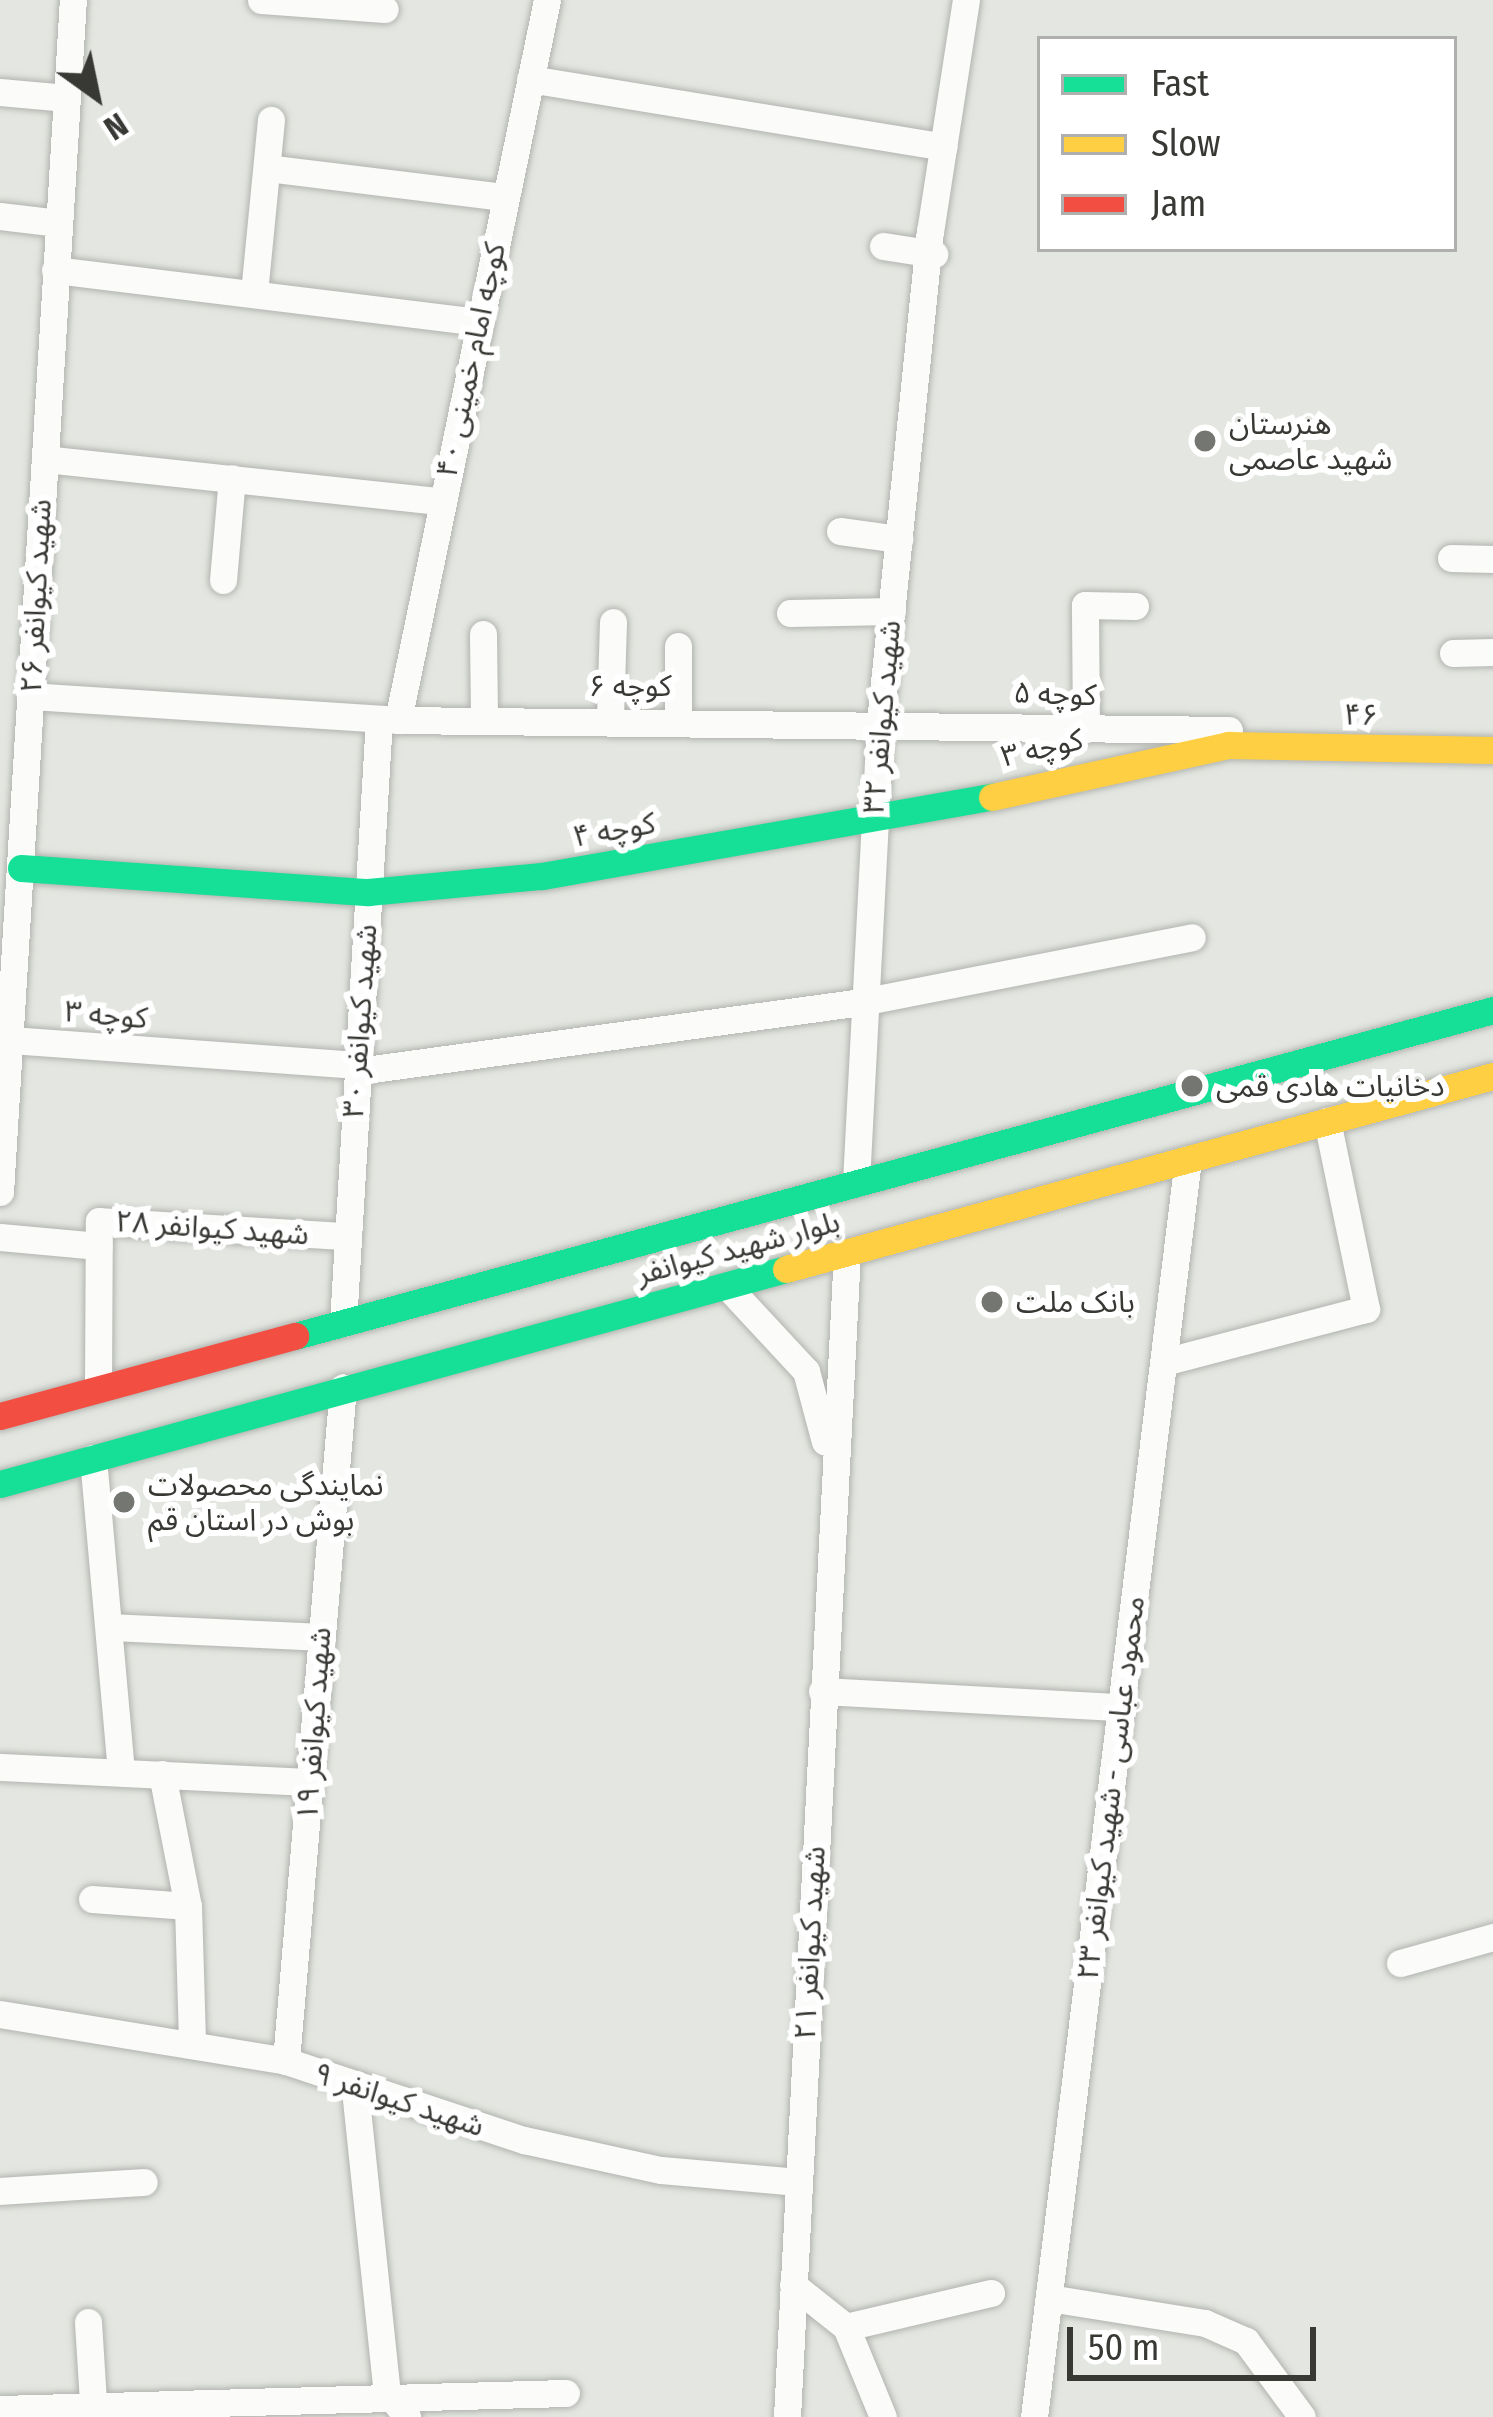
<!DOCTYPE html>
<meta charset="utf-8">
<style>
body{margin:0}
#map{position:relative;width:1493px;height:2417px;overflow:hidden;background:#e4e7e1;font-family:"Fira Sans Condensed","Noto Sans Arabic",sans-serif}
div>[style]{position:absolute}
[style*='--x']{left:calc(var(--x)*1px);top:calc(var(--y)*1px);width:calc(var(--w)*1px);rotate:calc(var(--a)*1deg)}
.roads{filter:drop-shadow(0 0 3px #b2b4b0) drop-shadow(0 0 3px #b2b4b0)}
.street>*{height:27px;margin:-13.5px;padding:0 13.5px;transform-origin:13.5px;border-radius:13.5px;background:#fbfbfa}
.fast>*{height:27px;margin:-13.5px;padding:0 13.5px;transform-origin:13.5px;border-radius:13.5px;background:#16e098}
.slow>*{height:27px;margin:-13.5px;padding:0 13.5px;transform-origin:13.5px;border-radius:13.5px;background:#ffcf43}
.jam>*{height:27px;margin:-13.5px;padding:0 13.5px;transform-origin:13.5px;border-radius:13.5px;background:#f24e42}
.dots>*{width:33px;height:33px;translate:-50% -50%;box-sizing:border-box;border:6px solid #fff;border-radius:50%}
span{translate:-50% -50%;white-space:nowrap;text-align:center;line-height:1.15;-webkit-text-stroke:12px #fff;paint-order:stroke}
.street-label{font-size:30px;color:#383935}
.poi-label{font-size:30px;color:#383935}
.left{translate:0 -50%;text-align:left}
.legend{position:absolute;left:1037px;top:36px;width:420px;height:216px;box-sizing:border-box;background:#fff;border:3px solid #afb0ae;margin:0;padding:15px 21px;list-style:none;font-size:36px;color:#383935}
.legend li{display:flex;align-items:center;gap:24px;height:60px}
.legend b{width:60px;border:3px solid #afb0ae}
.north{position:absolute;left:36px;top:36px;width:120px;height:120px;-webkit-text-stroke:9px #fff;paint-order:stroke;rotate:147deg;font-size:33px;font-weight:700;line-height:48px;text-align:center;color:#383935}
.north::after{content:'';display:block;margin:auto;width:42px;height:54px;background:#383935;clip-path:polygon(50% 0,100% 100%,50% 72%,0 100%)}
.scale{position:absolute;left:1067px;top:2327px;width:249px;height:54px;box-sizing:border-box;border:6px solid #383935;border-top:0;padding-left:15px;font-size:36px;line-height:42px;white-space:nowrap;color:#383935;-webkit-text-stroke:9px #fff;paint-order:stroke}
</style>
<div id="map">
<div class="roads">
<div class="street">
<div style="--x:261;--y:0;--w:124;--a:4.2"></div>
<div style="--x:530;--y:79;--w:419;--a:9.3"></div>
<div style="--x:0;--y:92;--w:67;--a:5.1"></div>
<div style="--x:267;--y:168;--w:239;--a:7"></div>
<div style="--x:0;--y:216;--w:59;--a:6.8"></div>
<div style="--x:883;--y:246;--w:52;--a:8.9"></div>
<div style="--x:55;--y:270;--w:427;--a:7"></div>
<div style="--x:254;--y:293;--w:174;--a:-84.4"></div>
<div style="--x:45;--y:459;--w:397;--a:6.1"></div>
<div style="--x:840;--y:531;--w:60;--a:7.7"></div>
<div style="--x:1451;--y:558;--w:42;--a:1.4"></div>
<div style="--x:223;--y:580;--w:102;--a:-85"></div>
<div style="--x:790;--y:613;--w:102;--a:-1.1"></div>
<div style="--x:483;--y:634;--w:85;--a:89.3"></div>
<div style="--x:678;--y:646;--w:73;--a:90"></div>
<div style="--x:1453;--y:653;--w:40;--a:-1.4"></div>
<div style="--x:30;--y:696;--w:369;--a:3.7"></div>
<div style="--x:398;--y:720;--w:831;--a:0.69"></div>
<div style="--x:610;--y:718;--w:96;--a:-88.2"></div>
<div style="--x:398;--y:720;--w:735;--a:-78.31"></div>
<div style="--x:1086;--y:729;--w:124;--a:-90.5"></div>
<div style="--x:1085;--y:605;--w:50;--a:1.1"></div>
<div style="--x:10;--y:1040;--w:349;--a:4.1"></div>
<div style="--x:358;--y:1071;--w:509;--a:-7.8"></div>
<div style="--x:862;--y:1002;--w:336;--a:-11.1"></div>
<div style="--x:856;--y:1182;--w:461;--a:-87"></div>
<div style="--x:880;--y:722;--w:493;--a:-84.2"></div>
<div style="--x:930;--y:232;--w:235;--a:-81.2"></div>
<div style="--x:0;--y:1192;--w:1194;--a:-86.5"></div>
<div style="--x:0;--y:1237;--w:99;--a:5.2"></div>
<div style="--x:727;--y:1286;--w:116;--a:47.1"></div>
<div style="--x:806;--y:1371;--w:73;--a:75"></div>
<div style="--x:343;--y:1323;--w:605;--a:-86.59"></div>
<div style="--x:1164;--y:1362;--w:209;--a:-14.7"></div>
<div style="--x:1366;--y:1309;--w:192;--a:-101.7"></div>
<div style="--x:98;--y:1387;--w:166;--a:-89.7"></div>
<div style="--x:99;--y:1221;--w:247;--a:3.5"></div>
<div style="--x:93;--y:1458;--w:315;--a:84.9"></div>
<div style="--x:111;--y:1627;--w:209;--a:2.7"></div>
<div style="--x:822;--y:1691;--w:299;--a:3.1"></div>
<div style="--x:0;--y:1767;--w:310;--a:2.8"></div>
<div style="--x:162;--y:1774;--w:135;--a:78.9"></div>
<div style="--x:188;--y:1906;--w:137;--a:88.3"></div>
<div style="--x:92;--y:1899;--w:96;--a:4.2"></div>
<div style="--x:1400;--y:1963;--w:97;--a:-15.6"></div>
<div style="--x:0;--y:2014;--w:290;--a:9.3"></div>
<div style="--x:286;--y:2061;--w:251;--a:18.4"></div>
<div style="--x:524;--y:2140;--w:140;--a:12.4"></div>
<div style="--x:661;--y:2170;--w:138;--a:5"></div>
<div style="--x:286;--y:2061;--w:676;--a:-85.17"></div>
<div style="--x:355;--y:2090;--w:304;--a:84"></div>
<div style="--x:387;--y:2392;--w:32;--a:51"></div>
<div style="--x:0;--y:2191;--w:144;--a:-3.6"></div>
<div style="--x:793;--y:2285;--w:68;--a:38.4"></div>
<div style="--x:846;--y:2327;--w:97;--a:67.7"></div>
<div style="--x:1049;--y:2298;--w:158;--a:9.1"></div>
<div style="--x:1205;--y:2323;--w:45;--a:23.7"></div>
<div style="--x:1246;--y:2341;--w:94;--a:53.6"></div>
<div style="--x:88;--y:2322;--w:79;--a:86.4"></div>
<div style="--x:846;--y:2327;--w:149;--a:-13.2"></div>
<div style="--x:0;--y:2409;--w:566;--a:-1.62"></div>
<div style="--x:787;--y:2417;--w:1165;--a:-87.05"></div>
<div style="--x:1034;--y:2417;--w:1267;--a:-83.02"></div>
</div>
<div class="fast">
<div style="--x:21;--y:868;--w:348;--a:4"></div>
<div style="--x:368;--y:892;--w:175;--a:-5.3"></div>
<div style="--x:542;--y:876;--w:457;--a:-10"></div>
<div style="--x:295;--y:1336;--w:1242;--a:-15.22"></div>
<div style="--x:0;--y:1484;--w:815;--a:-15.3"></div>
</div>
<div class="slow">
<div style="--x:992;--y:797;--w:242;--a:-12.4"></div>
<div style="--x:1228;--y:745;--w:265;--a:1.1"></div>
<div style="--x:786;--y:1269;--w:733;--a:-15.27"></div>
</div>
<div class="jam">
<div style="--x:0;--y:1416;--w:306;--a:-15.2"></div>
</div>
</div>
<div class="dots">
<div style="left:1205px;top:441px;background:#747671"></div>
<div style="left:1192px;top:1086px;background:#747671"></div>
<div style="left:992px;top:1302px;background:#747671"></div>
<div style="left:124px;top:1502px;background:#747671"></div>
</div>
<div class="street-label">
<span style="left:471px;top:360px;rotate:-78deg">کوچه امام خمینی ۴۰</span>
<span style="left:36px;top:596px;rotate:-87deg">شهید کیوانفر ۲۶</span>
<span style="left:630px;top:686px">کوچه ۶</span>
<span style="left:1055px;top:694px;rotate:2deg">کوچه ۵</span>
<span style="left:1361px;top:715px;rotate:1deg">۴۶</span>
<span style="left:882px;top:717px;rotate:-85deg">شهید کیوانفر ۳۲</span>
<span style="left:1042px;top:748px;rotate:-13deg">کوچه ۳</span>
<span style="left:614px;top:830px;rotate:-10deg">کوچه ۴</span>
<span style="left:106px;top:1015px;rotate:5deg">کوچه ۳</span>
<span style="left:360px;top:1021px;rotate:-86deg">شهید کیوانفر ۳۰</span>
<span style="left:212px;top:1228px;rotate:4deg">شهید کیوانفر ۲۸</span>
<span style="left:738px;top:1248px;rotate:-15deg">بلوار شهید کیوانفر</span>
<span style="left:314px;top:1724px;rotate:-86deg">شهید کیوانفر ۱۹</span>
<span style="left:1111px;top:1788px;rotate:-83deg">محمود عباسی - شهید کیوانفر ۲۳</span>
<span style="left:810px;top:1943px;rotate:-87deg">شهید کیوانفر ۲۱</span>
<span style="left:399px;top:2100px;rotate:18deg">شهید کیوانفر ۹</span>
</div>
<div class="poi-label">
<span class="left" style="left:1229px;top:441px">هنرستان<br>شهید عاصمی</span>
<span class="left" style="left:1216px;top:1086px">دخانیات هادی قمی</span>
<span class="left" style="left:1016px;top:1302px">بانک ملت</span>
<span class="left" style="left:148px;top:1502px">نمایندگی محصولات<br>بوش در استان قم</span>
</div>
<ul class="legend">
<li><b style="height:15px;background:#16e098"></b>Fast</li>
<li><b style="height:15px;background:#ffcf43"></b>Slow</li>
<li><b style="height:15px;background:#f24e42"></b>Jam</li>
</ul>
<div class="north">N</div>
<div class="scale">50 m</div>
</div>
